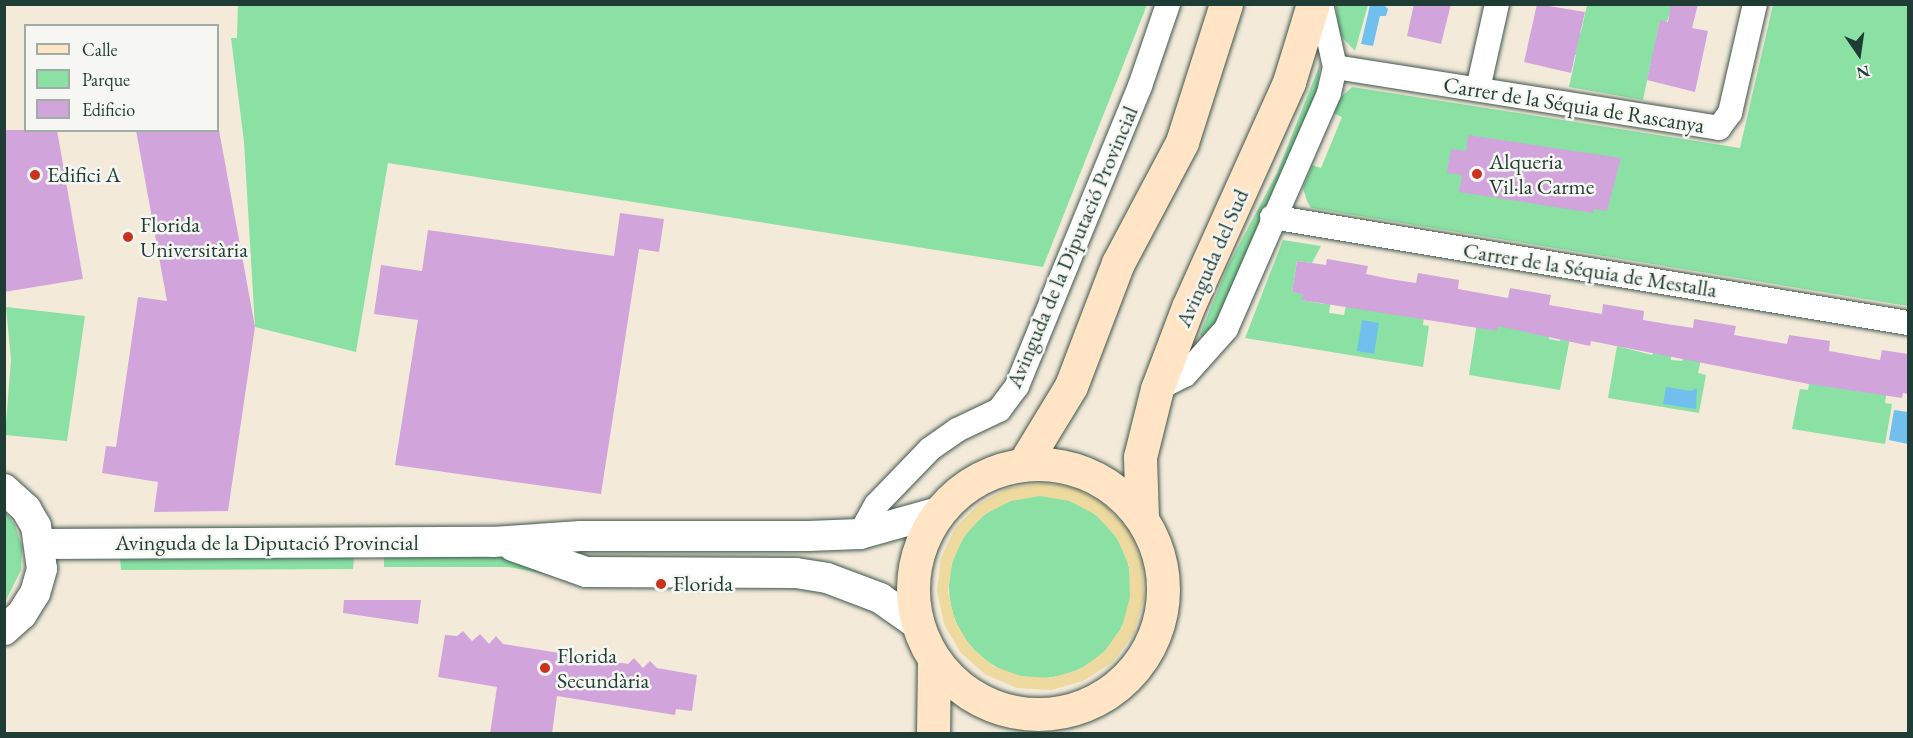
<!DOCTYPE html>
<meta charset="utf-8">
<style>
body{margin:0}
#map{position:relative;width:1913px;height:738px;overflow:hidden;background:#f3eada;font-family:"EB Garamond",serif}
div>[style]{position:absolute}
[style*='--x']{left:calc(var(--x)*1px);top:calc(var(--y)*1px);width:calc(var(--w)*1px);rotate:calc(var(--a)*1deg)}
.green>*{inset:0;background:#8be1a4}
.round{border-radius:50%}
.sand>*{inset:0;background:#eeda9e}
.water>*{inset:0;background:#71bfec}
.building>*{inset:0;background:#d1a5dc}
.roads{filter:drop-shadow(0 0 2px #3f574d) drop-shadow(0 0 2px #3f574d)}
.minor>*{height:24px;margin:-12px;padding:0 12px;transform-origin:12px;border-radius:12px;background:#fff}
.tertiary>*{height:30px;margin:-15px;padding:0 15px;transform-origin:15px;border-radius:15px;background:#fff}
.secondary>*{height:33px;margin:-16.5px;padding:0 16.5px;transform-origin:16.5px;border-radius:16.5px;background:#ffe4c6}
.secondary>.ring{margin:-16.5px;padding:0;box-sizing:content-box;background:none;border:33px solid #ffe4c6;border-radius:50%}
.dots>*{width:16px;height:16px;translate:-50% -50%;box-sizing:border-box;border:3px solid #f6f6f2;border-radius:50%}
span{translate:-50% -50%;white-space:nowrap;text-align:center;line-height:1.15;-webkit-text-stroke:5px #f6f6f2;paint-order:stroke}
.street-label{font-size:22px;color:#1f3d34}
.poi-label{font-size:22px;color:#1f3d34}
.left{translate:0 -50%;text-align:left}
.frame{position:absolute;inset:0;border:6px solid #1f3d34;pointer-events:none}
.legend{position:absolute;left:24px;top:24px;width:195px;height:108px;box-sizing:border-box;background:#f6f6f2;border:2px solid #a0aca6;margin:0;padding:8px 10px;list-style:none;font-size:18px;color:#1f3d34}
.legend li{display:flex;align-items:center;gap:12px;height:30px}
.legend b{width:30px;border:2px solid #a0aca6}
.north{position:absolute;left:1829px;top:24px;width:60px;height:60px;-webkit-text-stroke:4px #f6f6f2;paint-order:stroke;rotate:167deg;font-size:16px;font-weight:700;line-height:24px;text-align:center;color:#1f3d34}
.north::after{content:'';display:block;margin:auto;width:21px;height:27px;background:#1f3d34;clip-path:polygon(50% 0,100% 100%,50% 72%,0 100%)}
</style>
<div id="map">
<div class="green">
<div style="clip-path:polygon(238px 4px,1147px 5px,1043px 267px,388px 163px,356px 352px,255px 327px,244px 142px,231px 38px,237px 38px)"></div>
<div style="clip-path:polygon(1336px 5px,1368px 5px,1355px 51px,1339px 34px)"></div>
<div style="clip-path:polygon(1587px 5px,1672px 5px,1667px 22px,1660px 21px,1656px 39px,1663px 41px,1651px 62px,1643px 100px,1569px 87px,1576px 55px,1568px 53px,1581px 32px)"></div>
<div style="clip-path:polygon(1773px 5px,1908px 5px,1908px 306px,1311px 208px,1307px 201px,1303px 188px,1312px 165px,1321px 168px,1342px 117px,1333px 113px,1341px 97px,1352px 87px,1740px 148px)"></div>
<div style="clip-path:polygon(1320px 64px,1317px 93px,1214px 332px,1203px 339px,1200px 334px,1228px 266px,1277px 173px)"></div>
<div style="clip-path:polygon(1283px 240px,1321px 246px,1312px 263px,1297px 261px,1292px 292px,1303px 293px,1302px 300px,1324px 304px,1331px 299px,1329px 313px,1344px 315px,1347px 301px,1424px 314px,1423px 325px,1429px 326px,1423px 367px,1245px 338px)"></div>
<div style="clip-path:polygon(6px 307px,85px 316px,67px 441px,5px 435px,11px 360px)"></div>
<div style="clip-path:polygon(1477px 322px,1549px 334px,1549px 339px,1560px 341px,1561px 336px,1570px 338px,1560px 390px,1469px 375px)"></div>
<div style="clip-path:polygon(1617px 346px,1652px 355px,1654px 352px,1671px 354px,1671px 360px,1682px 361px,1684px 357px,1701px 359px,1698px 373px,1706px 375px,1699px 413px,1608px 398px)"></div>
<div style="clip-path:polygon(1810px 378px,1887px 390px,1885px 403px,1892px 404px,1885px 444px,1792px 429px,1800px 389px,1808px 390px)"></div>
<div class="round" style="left:949px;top:496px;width:182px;height:182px"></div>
<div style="clip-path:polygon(5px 512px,15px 525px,22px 547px,21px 570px,5px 602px)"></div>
<div style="clip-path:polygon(384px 556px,515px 556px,555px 576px,509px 567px,384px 567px)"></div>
<div style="clip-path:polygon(354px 557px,353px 569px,121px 570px,120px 558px)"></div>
</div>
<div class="sand">
<div style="clip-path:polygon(evenodd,1042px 483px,1075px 488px,1104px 504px,1129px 531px,1142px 563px,1144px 599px,1134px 633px,1113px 662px,1083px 681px,1051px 690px,1017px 688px,986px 675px,961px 653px,944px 624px,937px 591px,941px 558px,955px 528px,979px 504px,1008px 488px,1042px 483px,1040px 496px,1070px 501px,1096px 515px,1117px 538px,1129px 566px,1130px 597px,1122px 627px,1104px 652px,1079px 670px,1050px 678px,1020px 676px,993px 666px,970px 646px,955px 621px,948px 592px,952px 563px,964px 536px,985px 514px,1011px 501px,1040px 496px)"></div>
</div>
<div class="water">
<div style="clip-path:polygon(1370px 5px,1384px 5px,1388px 9px,1386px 16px,1380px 16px,1373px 46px,1361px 44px)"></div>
<div style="clip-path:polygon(1362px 320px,1379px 323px,1374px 354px,1357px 351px)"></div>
<div style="clip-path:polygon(1666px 387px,1691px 391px,1697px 388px,1696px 409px,1663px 404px)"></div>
<div style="clip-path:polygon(1894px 410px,1908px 412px,1908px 444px,1889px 440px)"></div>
</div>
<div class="building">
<div style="clip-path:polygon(1414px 4px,1451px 4px,1441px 44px,1407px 36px)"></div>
<div style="clip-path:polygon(1537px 4px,1585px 12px,1571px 73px,1524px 62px)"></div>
<div style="clip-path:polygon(1671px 4px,1698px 4px,1692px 28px,1708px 31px,1695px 92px,1647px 80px,1660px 20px,1668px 22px)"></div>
<div style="clip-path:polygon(4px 130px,57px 130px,83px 279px,4px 292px)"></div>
<div style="clip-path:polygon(136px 130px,219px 130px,255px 327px,228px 511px,154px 512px,158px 482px,102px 473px,106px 446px,116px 447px,138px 297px,167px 301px)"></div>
<div style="clip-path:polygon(1468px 135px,1621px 158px,1607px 211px,1594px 209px,1593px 213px,1459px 192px,1462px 175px,1447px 173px,1451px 149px,1466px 151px)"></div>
<div style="clip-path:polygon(620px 213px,664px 219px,659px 252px,639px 249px,601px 494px,395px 465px,418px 320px,374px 314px,381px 265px,422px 271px,428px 230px,614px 256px)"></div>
<div style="clip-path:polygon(1327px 259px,1368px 266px,1366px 274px,1390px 279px,1416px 283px,1418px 273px,1459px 280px,1458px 289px,1508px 298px,1510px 288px,1551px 295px,1549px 305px,1602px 314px,1603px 304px,1644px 311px,1643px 320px,1667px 324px,1693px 328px,1694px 319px,1736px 326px,1734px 335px,1787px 344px,1789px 335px,1830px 341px,1829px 351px,1880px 360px,1882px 350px,1908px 354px,1908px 394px,1903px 393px,1902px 398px,1809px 384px,1591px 341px,1590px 346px,1498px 326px,1497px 331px,1301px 300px,1303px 294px,1292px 292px,1297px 261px,1326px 265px)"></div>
<div style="clip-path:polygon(344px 600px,421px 600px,418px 624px,343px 613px)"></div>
<div style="clip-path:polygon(463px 631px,472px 641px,480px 634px,489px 644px,496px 636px,503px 644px,628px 664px,634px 658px,643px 668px,650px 661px,657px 668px,697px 675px,692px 711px,676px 709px,675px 715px,557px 696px,552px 734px,490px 734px,497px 687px,438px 677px,445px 635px,457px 636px)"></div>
</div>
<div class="roads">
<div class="minor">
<div style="--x:1335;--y:67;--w:389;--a:9"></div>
<div style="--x:1719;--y:128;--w:19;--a:-54"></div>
<div style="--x:1730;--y:113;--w:112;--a:-77.1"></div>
<div style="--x:1478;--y:89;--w:87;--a:-77.4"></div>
<div style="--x:1272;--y:217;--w:645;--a:9.46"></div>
<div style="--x:1157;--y:389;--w:31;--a:-27"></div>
<div style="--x:1185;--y:375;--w:62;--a:-48.3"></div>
<div style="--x:1226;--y:329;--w:257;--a:-66.4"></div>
<div style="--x:1329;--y:93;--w:27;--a:-77"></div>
<div style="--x:1335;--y:67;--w:65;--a:-102.5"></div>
<div style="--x:860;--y:534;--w:33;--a:-61"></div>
<div style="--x:876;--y:505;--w:78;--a:-46"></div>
<div style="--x:930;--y:449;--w:33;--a:-35"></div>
<div style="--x:957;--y:430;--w:47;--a:-25.5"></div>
<div style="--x:999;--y:410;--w:30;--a:-53"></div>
<div style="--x:1017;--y:386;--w:324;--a:-67.7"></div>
<div style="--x:1140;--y:86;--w:87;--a:-71.1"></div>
</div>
<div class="tertiary">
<div style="--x:4;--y:489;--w:30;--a:42"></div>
<div style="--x:26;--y:509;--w:20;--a:60"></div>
<div style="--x:36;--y:526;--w:43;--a:82.1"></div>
<div style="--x:42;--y:569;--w:25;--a:106"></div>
<div style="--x:35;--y:593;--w:25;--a:122"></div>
<div style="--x:22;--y:614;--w:24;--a:138"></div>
<div style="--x:41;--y:544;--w:452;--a:-0.3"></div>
<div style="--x:493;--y:542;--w:88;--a:-3.9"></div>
<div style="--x:581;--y:536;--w:227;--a:0"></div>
<div style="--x:808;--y:536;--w:52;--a:-2.2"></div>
<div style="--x:860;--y:534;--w:82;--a:-15.6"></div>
<div style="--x:513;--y:546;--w:77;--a:19.6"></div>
<div style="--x:586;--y:572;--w:210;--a:0.3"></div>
<div style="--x:796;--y:573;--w:31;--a:9"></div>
<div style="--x:827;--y:578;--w:57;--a:20.7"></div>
<div style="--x:880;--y:598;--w:45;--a:35.1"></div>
</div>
<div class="secondary">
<div class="ring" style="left:913px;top:464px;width:217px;height:217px"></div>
<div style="--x:1023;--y:465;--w:92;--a:-58.7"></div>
<div style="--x:1071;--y:386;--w:132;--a:-69.1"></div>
<div style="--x:1118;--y:263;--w:137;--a:-62.1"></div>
<div style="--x:1182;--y:142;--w:145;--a:-72.3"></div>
<div style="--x:1142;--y:518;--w:61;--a:-91.9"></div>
<div style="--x:1140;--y:457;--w:70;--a:-76"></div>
<div style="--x:1157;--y:389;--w:88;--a:-69.3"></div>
<div style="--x:1188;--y:307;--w:247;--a:-65.8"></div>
<div style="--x:1289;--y:82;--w:82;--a:-72.9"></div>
<div style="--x:933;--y:734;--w:73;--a:-89.2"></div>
</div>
</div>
<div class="dots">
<div style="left:1477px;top:174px;background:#c8321e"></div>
<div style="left:35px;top:175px;background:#c8321e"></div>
<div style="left:128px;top:237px;background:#c8321e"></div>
<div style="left:661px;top:584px;background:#c8321e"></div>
<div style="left:545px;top:668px;background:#c8321e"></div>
</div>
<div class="street-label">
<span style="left:1574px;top:105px;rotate:9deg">Carrer de la Séquia de Rascanya</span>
<span style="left:1072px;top:247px;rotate:-67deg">Avinguda de la Diputació Provincial</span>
<span style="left:1212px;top:258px;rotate:-66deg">Avinguda del Sud</span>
<span style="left:1590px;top:270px;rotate:9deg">Carrer de la Séquia de Mestalla</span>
<span style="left:267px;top:543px">Avinguda de la Diputació Provincial</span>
</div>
<div class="poi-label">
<span class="left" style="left:1489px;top:174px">Alqueria<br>Vil·la Carme</span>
<span class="left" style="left:47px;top:175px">Edifici A</span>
<span class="left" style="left:140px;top:237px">Florida<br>Universitària</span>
<span class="left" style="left:673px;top:584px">Florida</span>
<span class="left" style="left:557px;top:668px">Florida<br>Secundària</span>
</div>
<div class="frame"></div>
<ul class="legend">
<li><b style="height:8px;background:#ffe4c6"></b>Calle</li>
<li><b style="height:16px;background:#8be1a4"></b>Parque</li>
<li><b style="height:16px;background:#d1a5dc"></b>Edificio</li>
</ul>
<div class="north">N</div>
</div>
